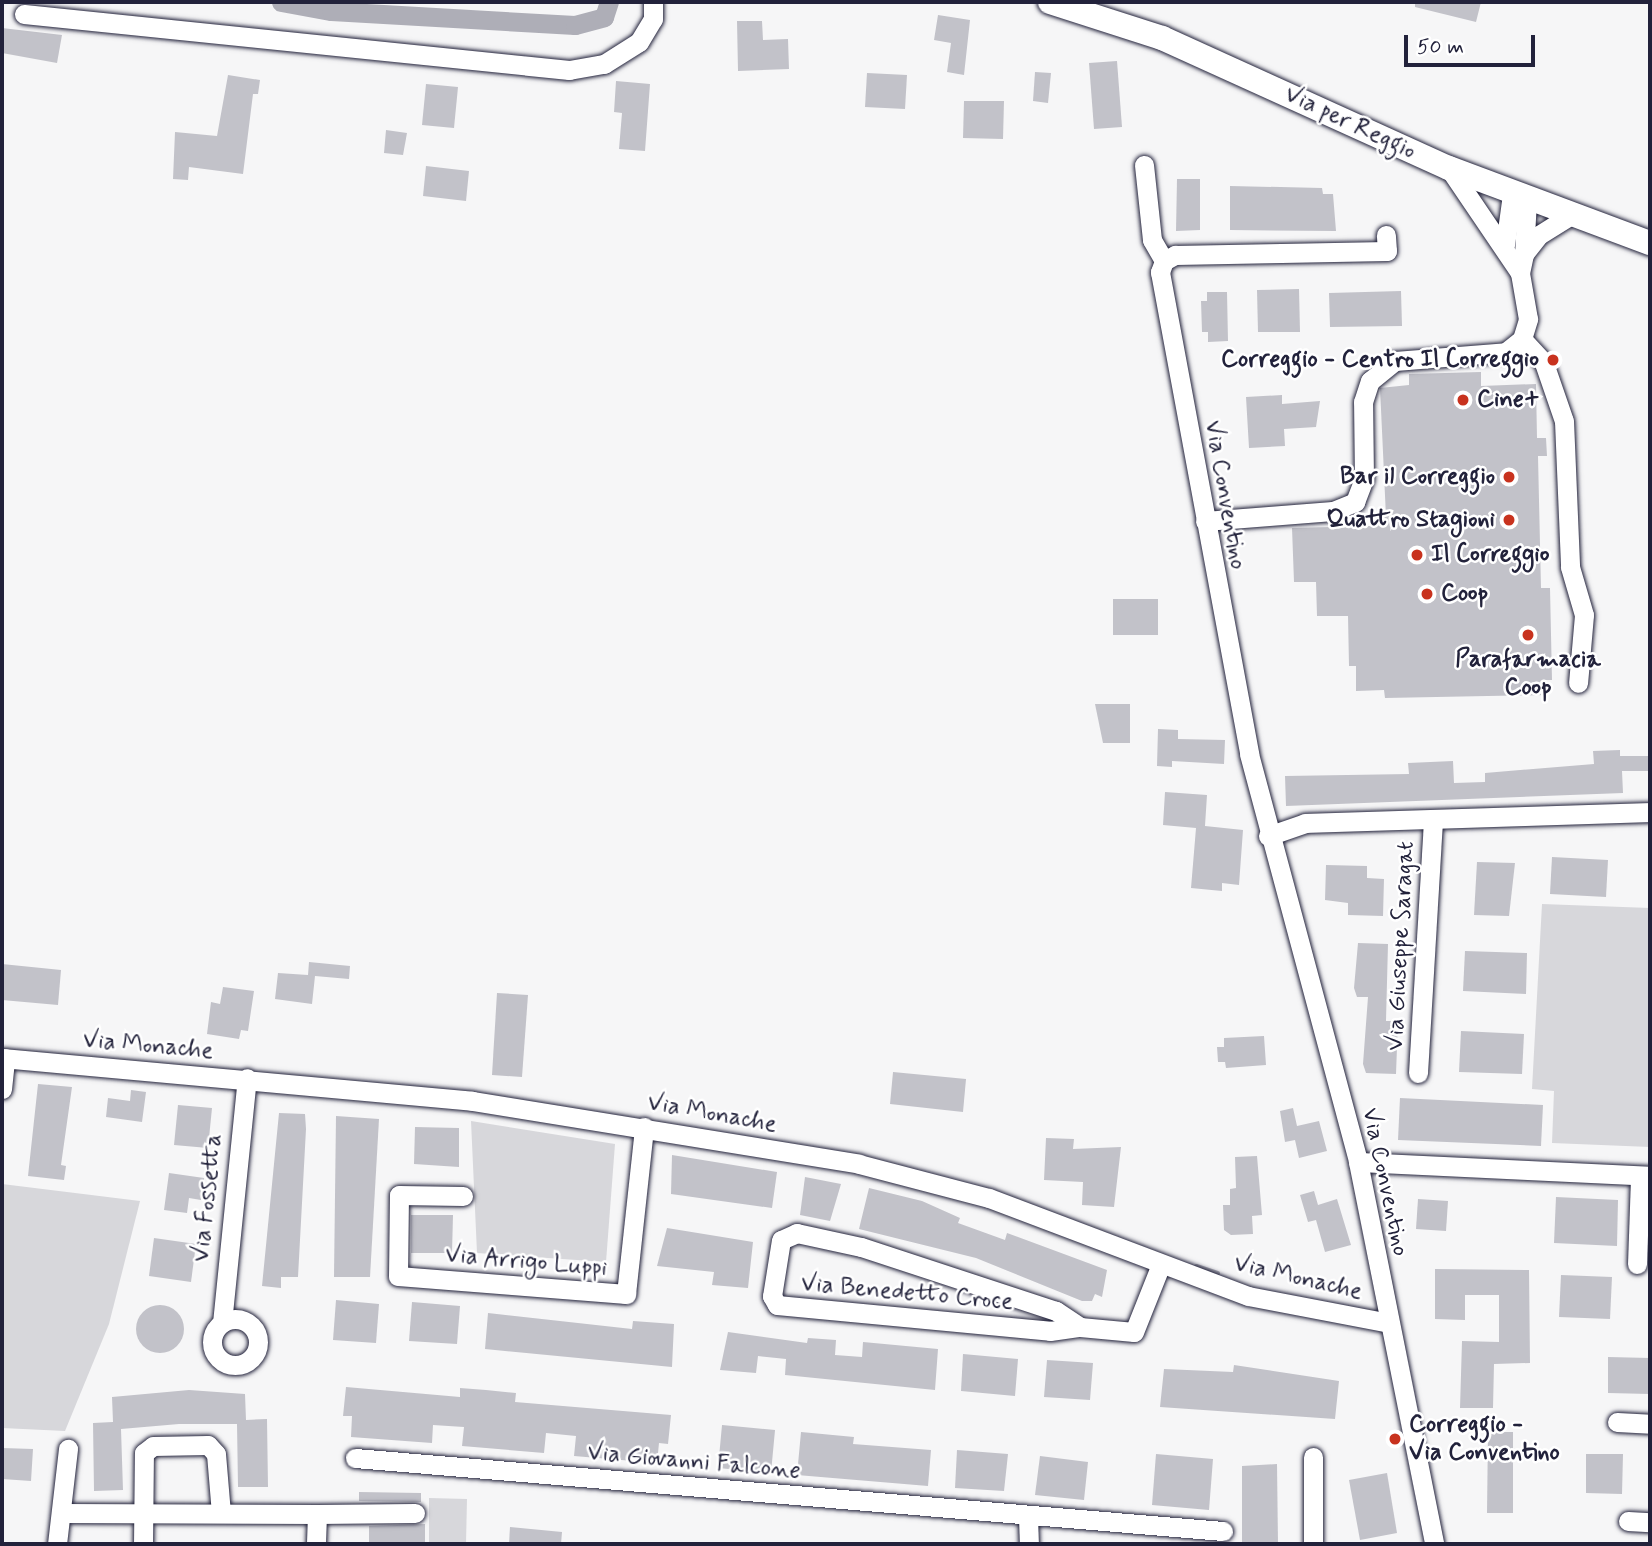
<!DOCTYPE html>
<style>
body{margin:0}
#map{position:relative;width:1652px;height:1546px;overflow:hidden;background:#f6f6f7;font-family:Mynerve,sans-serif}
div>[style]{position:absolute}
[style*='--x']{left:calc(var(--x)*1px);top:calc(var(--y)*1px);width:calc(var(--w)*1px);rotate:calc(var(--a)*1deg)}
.green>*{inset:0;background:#d7d7db}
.stream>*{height:5px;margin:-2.5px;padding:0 2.5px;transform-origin:2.5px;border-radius:2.5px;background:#aeaeb7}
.canal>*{height:19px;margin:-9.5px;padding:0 9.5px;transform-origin:9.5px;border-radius:9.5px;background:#aeaeb7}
.building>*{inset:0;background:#c2c2c9}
.round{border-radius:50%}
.roads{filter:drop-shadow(0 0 2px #22223b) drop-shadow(0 0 2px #22223b)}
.minor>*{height:19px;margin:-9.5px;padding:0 9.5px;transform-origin:9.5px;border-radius:9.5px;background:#fff}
.minor>.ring{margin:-9.5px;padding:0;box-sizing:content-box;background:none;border:19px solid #fff;border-radius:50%}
.major>*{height:24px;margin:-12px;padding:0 12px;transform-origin:12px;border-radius:12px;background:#fff}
.dots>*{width:19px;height:19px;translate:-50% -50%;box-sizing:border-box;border:4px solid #fff;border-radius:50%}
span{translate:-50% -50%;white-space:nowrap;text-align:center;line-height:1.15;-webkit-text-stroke:5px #fff;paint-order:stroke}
.street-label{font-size:24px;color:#22223b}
.poi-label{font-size:24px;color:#22223b;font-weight:700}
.right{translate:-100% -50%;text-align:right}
.left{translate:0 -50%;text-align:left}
.frame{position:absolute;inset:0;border:4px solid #22223b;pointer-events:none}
.scale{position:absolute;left:1404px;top:35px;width:131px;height:32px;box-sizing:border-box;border:4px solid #22223b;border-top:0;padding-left:9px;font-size:21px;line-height:24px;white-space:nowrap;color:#22223b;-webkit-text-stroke:5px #fff;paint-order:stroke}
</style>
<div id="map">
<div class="green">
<div style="clip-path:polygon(1542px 904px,1650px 908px,1650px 1147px,1552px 1143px,1554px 1091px,1532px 1089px)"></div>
<div style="clip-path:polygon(471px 1121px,615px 1144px,606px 1262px,477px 1253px)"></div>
<div style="clip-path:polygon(2px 1184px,140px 1201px,109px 1324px,65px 1431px,2px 1428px)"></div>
<div style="clip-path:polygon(429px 1498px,467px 1499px,466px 1544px,429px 1544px)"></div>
</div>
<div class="stream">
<div style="--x:1196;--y:1266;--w:22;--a:18"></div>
</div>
<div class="canal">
<div style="--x:281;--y:2;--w:51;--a:10.2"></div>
<div style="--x:331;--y:11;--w:244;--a:3.3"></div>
<div style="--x:575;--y:25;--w:30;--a:-15"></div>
<div style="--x:604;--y:17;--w:16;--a:-72"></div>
</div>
<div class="building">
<div style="clip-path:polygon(1415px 2px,1481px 2px,1476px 22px,1415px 7px)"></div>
<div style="clip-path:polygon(938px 15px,970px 20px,964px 75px,947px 72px,951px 43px,934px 40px)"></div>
<div style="clip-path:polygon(737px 21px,762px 21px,763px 40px,788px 39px,789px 69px,738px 71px)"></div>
<div style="clip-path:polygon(2px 28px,62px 35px,57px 63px,2px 53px)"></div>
<div style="clip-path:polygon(1117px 61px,1122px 127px,1094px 129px,1089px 63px)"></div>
<div style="clip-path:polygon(1035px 72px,1051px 73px,1048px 103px,1033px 101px)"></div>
<div style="clip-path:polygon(867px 73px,907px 75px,905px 109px,865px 107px)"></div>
<div style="clip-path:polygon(228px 75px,260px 80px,258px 94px,253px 94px,243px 174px,189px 167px,188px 180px,173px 179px,175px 132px,217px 136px)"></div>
<div style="clip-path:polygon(616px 81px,650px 84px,645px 151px,619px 149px,622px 113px,614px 112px)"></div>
<div style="clip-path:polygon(426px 84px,458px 87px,454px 128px,422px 125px)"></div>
<div style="clip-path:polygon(964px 101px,1004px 101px,1003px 139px,963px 138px)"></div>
<div style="clip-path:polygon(386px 130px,407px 133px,403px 155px,384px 153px)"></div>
<div style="clip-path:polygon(426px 166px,469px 171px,466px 201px,423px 196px)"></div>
<div style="clip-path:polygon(1177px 179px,1200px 179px,1200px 230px,1176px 231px)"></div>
<div style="clip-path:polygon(1230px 186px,1322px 188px,1323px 194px,1333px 194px,1336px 231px,1230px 230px)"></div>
<div style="clip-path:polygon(1299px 289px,1300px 332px,1258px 332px,1257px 290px)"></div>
<div style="clip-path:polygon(1401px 291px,1402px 326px,1330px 327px,1329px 293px)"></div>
<div style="clip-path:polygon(1207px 292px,1227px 292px,1228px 341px,1208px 342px,1208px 332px,1202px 332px,1201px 301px,1207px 301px)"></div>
<div style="clip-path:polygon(1481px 372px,1481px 386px,1536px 384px,1537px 438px,1546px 438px,1547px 456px,1538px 456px,1541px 588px,1550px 588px,1552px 680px,1545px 680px,1545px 695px,1385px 698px,1384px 690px,1356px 691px,1356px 666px,1349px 666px,1348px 616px,1317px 616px,1316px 582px,1294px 582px,1292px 528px,1371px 526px,1370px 518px,1386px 517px,1380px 388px,1409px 385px,1409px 374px)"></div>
<div style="clip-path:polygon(1282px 395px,1282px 404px,1320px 401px,1316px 427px,1284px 429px,1285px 446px,1249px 448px,1246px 397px)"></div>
<div style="clip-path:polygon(1113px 599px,1158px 599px,1158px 635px,1113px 635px)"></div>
<div style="clip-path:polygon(1095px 704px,1130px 704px,1130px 743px,1103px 743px)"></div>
<div style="clip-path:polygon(1158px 729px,1178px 730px,1178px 739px,1225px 740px,1224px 764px,1172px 761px,1172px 767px,1157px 766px)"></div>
<div style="clip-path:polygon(1620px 750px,1620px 756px,1650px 756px,1650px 771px,1622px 771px,1623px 793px,1286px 806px,1285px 776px,1409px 774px,1408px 763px,1453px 761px,1454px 783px,1485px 782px,1485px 773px,1594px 764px,1593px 751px)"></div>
<div style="clip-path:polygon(1165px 792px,1207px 795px,1205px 826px,1243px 830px,1239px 885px,1222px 883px,1222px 891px,1191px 888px,1196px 828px,1163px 825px)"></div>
<div style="clip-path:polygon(1552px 857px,1608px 860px,1606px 897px,1550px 894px)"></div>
<div style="clip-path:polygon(1477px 862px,1515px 863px,1509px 916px,1474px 915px)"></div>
<div style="clip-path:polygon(1326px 865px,1367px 866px,1367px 878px,1384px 879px,1383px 916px,1348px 915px,1348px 903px,1325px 900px)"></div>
<div style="clip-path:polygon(1358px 943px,1388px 944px,1386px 1021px,1398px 1021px,1396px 1074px,1366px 1073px,1363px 1064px,1368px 997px,1357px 997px,1354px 988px)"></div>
<div style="clip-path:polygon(1465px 951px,1527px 953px,1526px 994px,1463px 991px)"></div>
<div style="clip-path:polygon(309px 962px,350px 966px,349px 979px,315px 976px,312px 1004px,275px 999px,278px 973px,308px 975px)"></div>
<div style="clip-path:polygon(2px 964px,61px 970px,58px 1005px,2px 1000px)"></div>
<div style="clip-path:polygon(223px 987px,254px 991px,248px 1031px,241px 1030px,239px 1039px,207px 1034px,211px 1002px,220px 1004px)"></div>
<div style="clip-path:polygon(497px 993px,528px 995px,522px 1077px,492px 1075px)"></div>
<div style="clip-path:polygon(1461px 1031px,1524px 1034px,1522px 1074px,1459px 1072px)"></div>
<div style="clip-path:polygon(1264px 1036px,1266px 1065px,1226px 1068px,1225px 1062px,1218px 1062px,1217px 1047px,1224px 1047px,1224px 1038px)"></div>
<div style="clip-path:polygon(893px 1072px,966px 1079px,963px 1112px,890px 1104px)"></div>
<div style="clip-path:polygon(38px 1084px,72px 1087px,61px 1165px,66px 1166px,64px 1180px,28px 1176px)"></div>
<div style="clip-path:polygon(131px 1090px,146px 1092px,142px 1122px,106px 1117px,108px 1098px,130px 1101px)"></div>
<div style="clip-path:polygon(1400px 1098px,1543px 1105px,1541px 1146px,1398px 1140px)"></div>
<div style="clip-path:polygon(178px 1105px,212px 1108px,208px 1148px,174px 1145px)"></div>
<div style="clip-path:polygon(1293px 1108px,1297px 1126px,1319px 1121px,1327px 1151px,1299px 1158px,1295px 1140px,1285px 1142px,1280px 1111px)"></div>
<div style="clip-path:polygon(279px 1113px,305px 1114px,306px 1129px,298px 1277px,281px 1277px,281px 1288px,262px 1286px)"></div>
<div style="clip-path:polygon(336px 1116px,379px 1119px,370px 1277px,334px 1277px)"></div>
<div style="clip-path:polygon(415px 1127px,459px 1128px,459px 1167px,414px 1164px)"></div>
<div style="clip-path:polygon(1046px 1138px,1074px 1139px,1073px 1149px,1121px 1147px,1114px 1207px,1082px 1205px,1083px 1182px,1044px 1180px)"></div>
<div style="clip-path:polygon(672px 1155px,777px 1172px,772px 1208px,671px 1194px)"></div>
<div style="clip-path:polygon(1257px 1156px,1262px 1215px,1252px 1216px,1253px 1234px,1231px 1235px,1224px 1230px,1223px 1205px,1230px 1205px,1230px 1189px,1236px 1188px,1235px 1157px)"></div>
<div style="clip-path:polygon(169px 1173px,204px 1178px,201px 1200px,189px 1198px,187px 1213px,164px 1210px)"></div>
<div style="clip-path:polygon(805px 1177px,841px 1184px,830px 1221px,800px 1215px)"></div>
<div style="clip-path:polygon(869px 1188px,922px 1201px,960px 1218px,958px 1223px,1005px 1240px,1007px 1233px,1107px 1270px,1102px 1297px,1095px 1294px,1092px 1301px,1082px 1301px,976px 1258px,859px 1229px)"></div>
<div style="clip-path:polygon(1314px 1191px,1318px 1205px,1337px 1199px,1351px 1245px,1325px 1252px,1316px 1220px,1308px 1222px,1300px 1195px)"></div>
<div style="clip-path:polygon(1556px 1197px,1618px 1200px,1617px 1246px,1554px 1243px)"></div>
<div style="clip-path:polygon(1418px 1199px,1448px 1201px,1446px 1231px,1416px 1229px)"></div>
<div style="clip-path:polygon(411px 1215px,453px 1215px,452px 1253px,411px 1253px)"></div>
<div style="clip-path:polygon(667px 1228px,753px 1242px,748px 1288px,712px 1285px,714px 1272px,657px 1266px)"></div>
<div style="clip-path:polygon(154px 1238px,196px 1244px,191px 1282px,149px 1276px)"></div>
<div style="clip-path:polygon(1435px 1269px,1529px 1270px,1530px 1363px,1494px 1364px,1493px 1408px,1460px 1408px,1462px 1341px,1499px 1342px,1499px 1295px,1465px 1295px,1465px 1320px,1435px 1319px)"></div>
<div style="clip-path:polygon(1561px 1275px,1612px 1277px,1610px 1319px,1559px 1317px)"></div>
<div style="clip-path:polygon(336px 1300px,379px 1304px,376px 1343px,333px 1340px)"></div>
<div style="clip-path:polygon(412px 1302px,460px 1306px,457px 1344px,409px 1341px)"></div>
<div class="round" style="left:136px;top:1305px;width:48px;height:48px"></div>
<div style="clip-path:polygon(488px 1313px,632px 1329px,633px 1321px,674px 1324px,672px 1367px,485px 1349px)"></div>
<div style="clip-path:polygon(728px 1332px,807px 1343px,808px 1338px,836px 1340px,835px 1355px,862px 1357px,863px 1342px,938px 1349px,935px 1390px,785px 1375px,786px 1359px,758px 1356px,756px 1373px,720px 1370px)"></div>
<div style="clip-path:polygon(963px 1354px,1018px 1359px,1015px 1396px,961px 1391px)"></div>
<div style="clip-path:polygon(1608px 1357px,1650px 1358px,1650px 1394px,1608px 1393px)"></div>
<div style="clip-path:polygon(1047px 1360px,1093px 1363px,1090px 1400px,1044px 1397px)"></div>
<div style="clip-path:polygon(1234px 1365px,1339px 1381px,1335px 1419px,1160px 1407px,1164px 1369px,1233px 1372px)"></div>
<div style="clip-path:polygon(346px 1387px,460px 1397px,460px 1388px,486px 1390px,516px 1393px,515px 1402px,671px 1415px,668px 1444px,659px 1443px,657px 1463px,574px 1456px,576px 1436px,546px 1433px,544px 1453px,462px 1446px,464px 1427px,433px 1425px,432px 1443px,351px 1437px,352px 1416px,343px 1416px)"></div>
<div style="clip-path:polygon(189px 1390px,245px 1394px,246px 1420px,267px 1419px,268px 1487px,238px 1487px,237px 1424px,179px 1424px,121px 1429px,123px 1490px,94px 1491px,93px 1423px,113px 1422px,112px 1397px)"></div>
<div style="clip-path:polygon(722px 1425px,775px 1430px,771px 1473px,718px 1468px)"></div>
<div style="clip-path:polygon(801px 1432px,854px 1437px,853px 1444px,931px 1450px,928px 1486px,797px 1475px)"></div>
<div style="clip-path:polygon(1488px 1432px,1513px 1432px,1513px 1513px,1487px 1513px)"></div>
<div style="clip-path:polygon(2px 1448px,33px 1449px,31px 1481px,2px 1479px)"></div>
<div style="clip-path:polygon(957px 1450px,1008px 1454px,1004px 1491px,955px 1488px)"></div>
<div style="clip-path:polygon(1156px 1454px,1213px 1459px,1209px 1510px,1152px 1505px)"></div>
<div style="clip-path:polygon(1586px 1454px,1623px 1454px,1622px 1494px,1586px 1493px)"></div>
<div style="clip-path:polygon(1040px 1456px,1088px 1462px,1084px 1500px,1035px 1495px)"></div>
<div style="clip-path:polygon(1277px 1464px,1278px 1544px,1242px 1544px,1242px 1466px)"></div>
<div style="clip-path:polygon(1387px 1473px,1397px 1533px,1360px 1540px,1349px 1480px)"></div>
<div style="clip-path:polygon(359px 1492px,421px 1493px,421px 1502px,359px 1501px)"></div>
<div style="clip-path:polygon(425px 1524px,425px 1544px,369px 1544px,369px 1526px)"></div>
<div style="clip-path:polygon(510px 1527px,562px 1532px,561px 1544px,509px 1544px)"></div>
</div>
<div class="roads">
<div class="minor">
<div style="--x:24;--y:14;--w:548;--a:5.87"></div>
<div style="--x:569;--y:70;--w:36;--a:-10"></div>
<div style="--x:604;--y:64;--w:41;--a:-32.2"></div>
<div style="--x:639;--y:42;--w:27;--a:-59"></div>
<div style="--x:653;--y:19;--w:17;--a:-90"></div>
<div style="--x:1144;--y:165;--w:75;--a:83.9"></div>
<div style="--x:1152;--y:240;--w:24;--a:60"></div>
<div style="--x:1164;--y:261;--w:12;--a:110"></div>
<div style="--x:1160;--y:272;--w:490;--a:79.5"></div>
<div style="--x:1249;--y:754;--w:422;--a:75"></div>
<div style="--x:1358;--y:1162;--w:389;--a:78.7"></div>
<div style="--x:1505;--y:245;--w:51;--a:-82.2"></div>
<div style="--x:1524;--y:254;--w:54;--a:-86.8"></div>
<div style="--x:1164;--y:261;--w:13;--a:-29"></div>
<div style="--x:1175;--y:255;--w:212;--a:-1.1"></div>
<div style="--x:1387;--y:251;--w:16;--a:-94"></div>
<div style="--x:1520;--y:273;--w:19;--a:-78"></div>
<div style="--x:1524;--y:254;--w:24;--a:-52"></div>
<div style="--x:1539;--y:235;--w:36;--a:-32"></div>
<div style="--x:1522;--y:339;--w:33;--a:47"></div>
<div style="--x:1544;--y:363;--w:61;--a:71"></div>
<div style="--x:1564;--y:421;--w:146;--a:87.6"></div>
<div style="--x:1570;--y:567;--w:50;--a:73.7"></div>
<div style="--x:1584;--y:615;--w:68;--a:95"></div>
<div style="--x:1205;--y:521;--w:128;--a:-4.5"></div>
<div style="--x:1333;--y:511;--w:24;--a:-22"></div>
<div style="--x:1355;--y:502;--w:25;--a:-69"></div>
<div style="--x:1364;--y:479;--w:77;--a:-90.7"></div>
<div style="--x:1363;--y:402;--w:22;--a:-72"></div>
<div style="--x:1370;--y:381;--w:32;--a:-39"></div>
<div style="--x:1395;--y:361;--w:111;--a:-4.6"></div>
<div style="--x:1506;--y:352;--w:21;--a:-39"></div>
<div style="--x:1522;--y:339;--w:21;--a:-73"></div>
<div style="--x:1528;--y:319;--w:47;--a:-99.9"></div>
<div style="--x:1520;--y:273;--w:127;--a:-124.1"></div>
<div style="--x:1268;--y:836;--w:39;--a:-19"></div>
<div style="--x:1305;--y:823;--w:345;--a:-1.8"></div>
<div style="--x:2;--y:1058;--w:472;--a:5.2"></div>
<div style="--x:472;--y:1101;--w:392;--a:9.2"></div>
<div style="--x:859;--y:1164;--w:134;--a:14.7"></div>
<div style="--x:989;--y:1198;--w:277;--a:20.7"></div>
<div style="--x:1248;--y:1296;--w:144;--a:10.8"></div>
<div style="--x:1418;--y:1073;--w:252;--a:-86.6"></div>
<div style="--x:2;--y:1089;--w:31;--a:-84"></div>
<div style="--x:1358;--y:1162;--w:292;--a:2.7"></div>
<div style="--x:463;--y:1196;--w:64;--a:-179.1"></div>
<div style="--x:399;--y:1195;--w:81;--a:90.7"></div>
<div style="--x:398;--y:1276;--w:229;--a:4.5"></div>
<div style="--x:626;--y:1294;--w:168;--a:-83.8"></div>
<div style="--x:1637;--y:1264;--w:88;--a:-88"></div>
<div class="ring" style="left:212px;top:1319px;width:27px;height:27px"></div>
<div style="--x:222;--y:1323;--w:246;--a:-84.2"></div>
<div style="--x:1080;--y:1327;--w:29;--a:-146"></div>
<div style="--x:1056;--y:1311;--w:205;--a:-161.8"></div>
<div style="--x:861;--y:1247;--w:66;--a:-167.7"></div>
<div style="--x:797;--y:1233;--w:17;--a:156"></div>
<div style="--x:781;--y:1240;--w:57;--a:99.1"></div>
<div style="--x:772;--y:1296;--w:10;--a:61"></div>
<div style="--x:777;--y:1305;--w:274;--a:5.4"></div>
<div style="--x:1050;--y:1331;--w:30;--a:-8"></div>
<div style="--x:1080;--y:1327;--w:54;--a:5.3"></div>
<div style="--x:1134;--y:1332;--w:73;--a:-68.3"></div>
<div style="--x:1617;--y:1422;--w:33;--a:3"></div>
<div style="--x:1313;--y:1457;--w:87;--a:90"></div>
<div style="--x:355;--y:1458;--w:871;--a:4.81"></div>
<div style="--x:61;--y:1513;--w:256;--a:0.2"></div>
<div style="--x:317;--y:1514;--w:30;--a:92"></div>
<div style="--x:317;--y:1514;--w:98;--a:-0.6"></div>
<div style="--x:1028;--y:1517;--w:27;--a:88"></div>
<div style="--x:1628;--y:1521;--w:22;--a:3"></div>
<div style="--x:57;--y:1544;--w:96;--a:-83.4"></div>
<div style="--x:143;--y:1544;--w:91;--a:-89.4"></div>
<div style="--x:144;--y:1453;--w:11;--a:-38"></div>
<div style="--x:153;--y:1446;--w:55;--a:-1"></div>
<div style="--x:208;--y:1445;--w:12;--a:48"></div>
<div style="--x:216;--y:1454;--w:59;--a:85.2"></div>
</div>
<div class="major">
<div style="--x:1050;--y:2;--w:118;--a:17.8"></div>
<div style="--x:1162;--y:38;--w:315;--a:24.4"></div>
<div style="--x:1449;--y:168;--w:215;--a:20.5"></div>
</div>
</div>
<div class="dots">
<div style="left:1553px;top:360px;background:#c8321e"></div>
<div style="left:1463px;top:400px;background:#c8321e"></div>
<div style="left:1509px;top:477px;background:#c8321e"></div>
<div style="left:1509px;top:520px;background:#c8321e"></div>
<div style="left:1417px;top:555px;background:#c8321e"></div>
<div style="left:1427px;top:594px;background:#c8321e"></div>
<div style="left:1528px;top:635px;background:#c8321e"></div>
<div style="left:1395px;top:1439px;background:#c8321e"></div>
</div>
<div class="street-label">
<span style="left:1350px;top:123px;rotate:25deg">Via per Reggio</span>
<span style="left:1225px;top:495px;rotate:80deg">Via Conventino</span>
<span style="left:1401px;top:946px;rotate:-87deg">Via Giuseppe Saragat</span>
<span style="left:148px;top:1046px;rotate:5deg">Via Monache</span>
<span style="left:712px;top:1114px;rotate:10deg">Via Monache</span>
<span style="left:1385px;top:1182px;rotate:78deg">Via Conventino</span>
<span style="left:208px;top:1198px;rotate:-84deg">Via Fossetta</span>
<span style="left:526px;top:1262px;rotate:5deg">Via Arrigo Luppi</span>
<span style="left:1298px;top:1278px;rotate:13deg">Via Monache</span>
<span style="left:907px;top:1293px;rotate:5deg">Via Benedetto Croce</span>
<span style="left:694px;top:1462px;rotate:5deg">Via Giovanni Falcone</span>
</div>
<div class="poi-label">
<span class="right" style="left:1539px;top:360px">Correggio - Centro Il Correggio</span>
<span class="left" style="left:1477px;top:400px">Cine+</span>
<span class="right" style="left:1495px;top:477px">Bar il Correggio</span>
<span class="right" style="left:1495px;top:520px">Quattro Stagioni</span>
<span class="left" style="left:1431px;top:555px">Il Correggio</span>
<span class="left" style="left:1441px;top:594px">Coop</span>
<span style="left:1528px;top:674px">Parafarmacia<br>Coop</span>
<span class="left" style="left:1409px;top:1439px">Correggio -<br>Via Conventino</span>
</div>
<div class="frame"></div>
<div class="scale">50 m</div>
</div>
